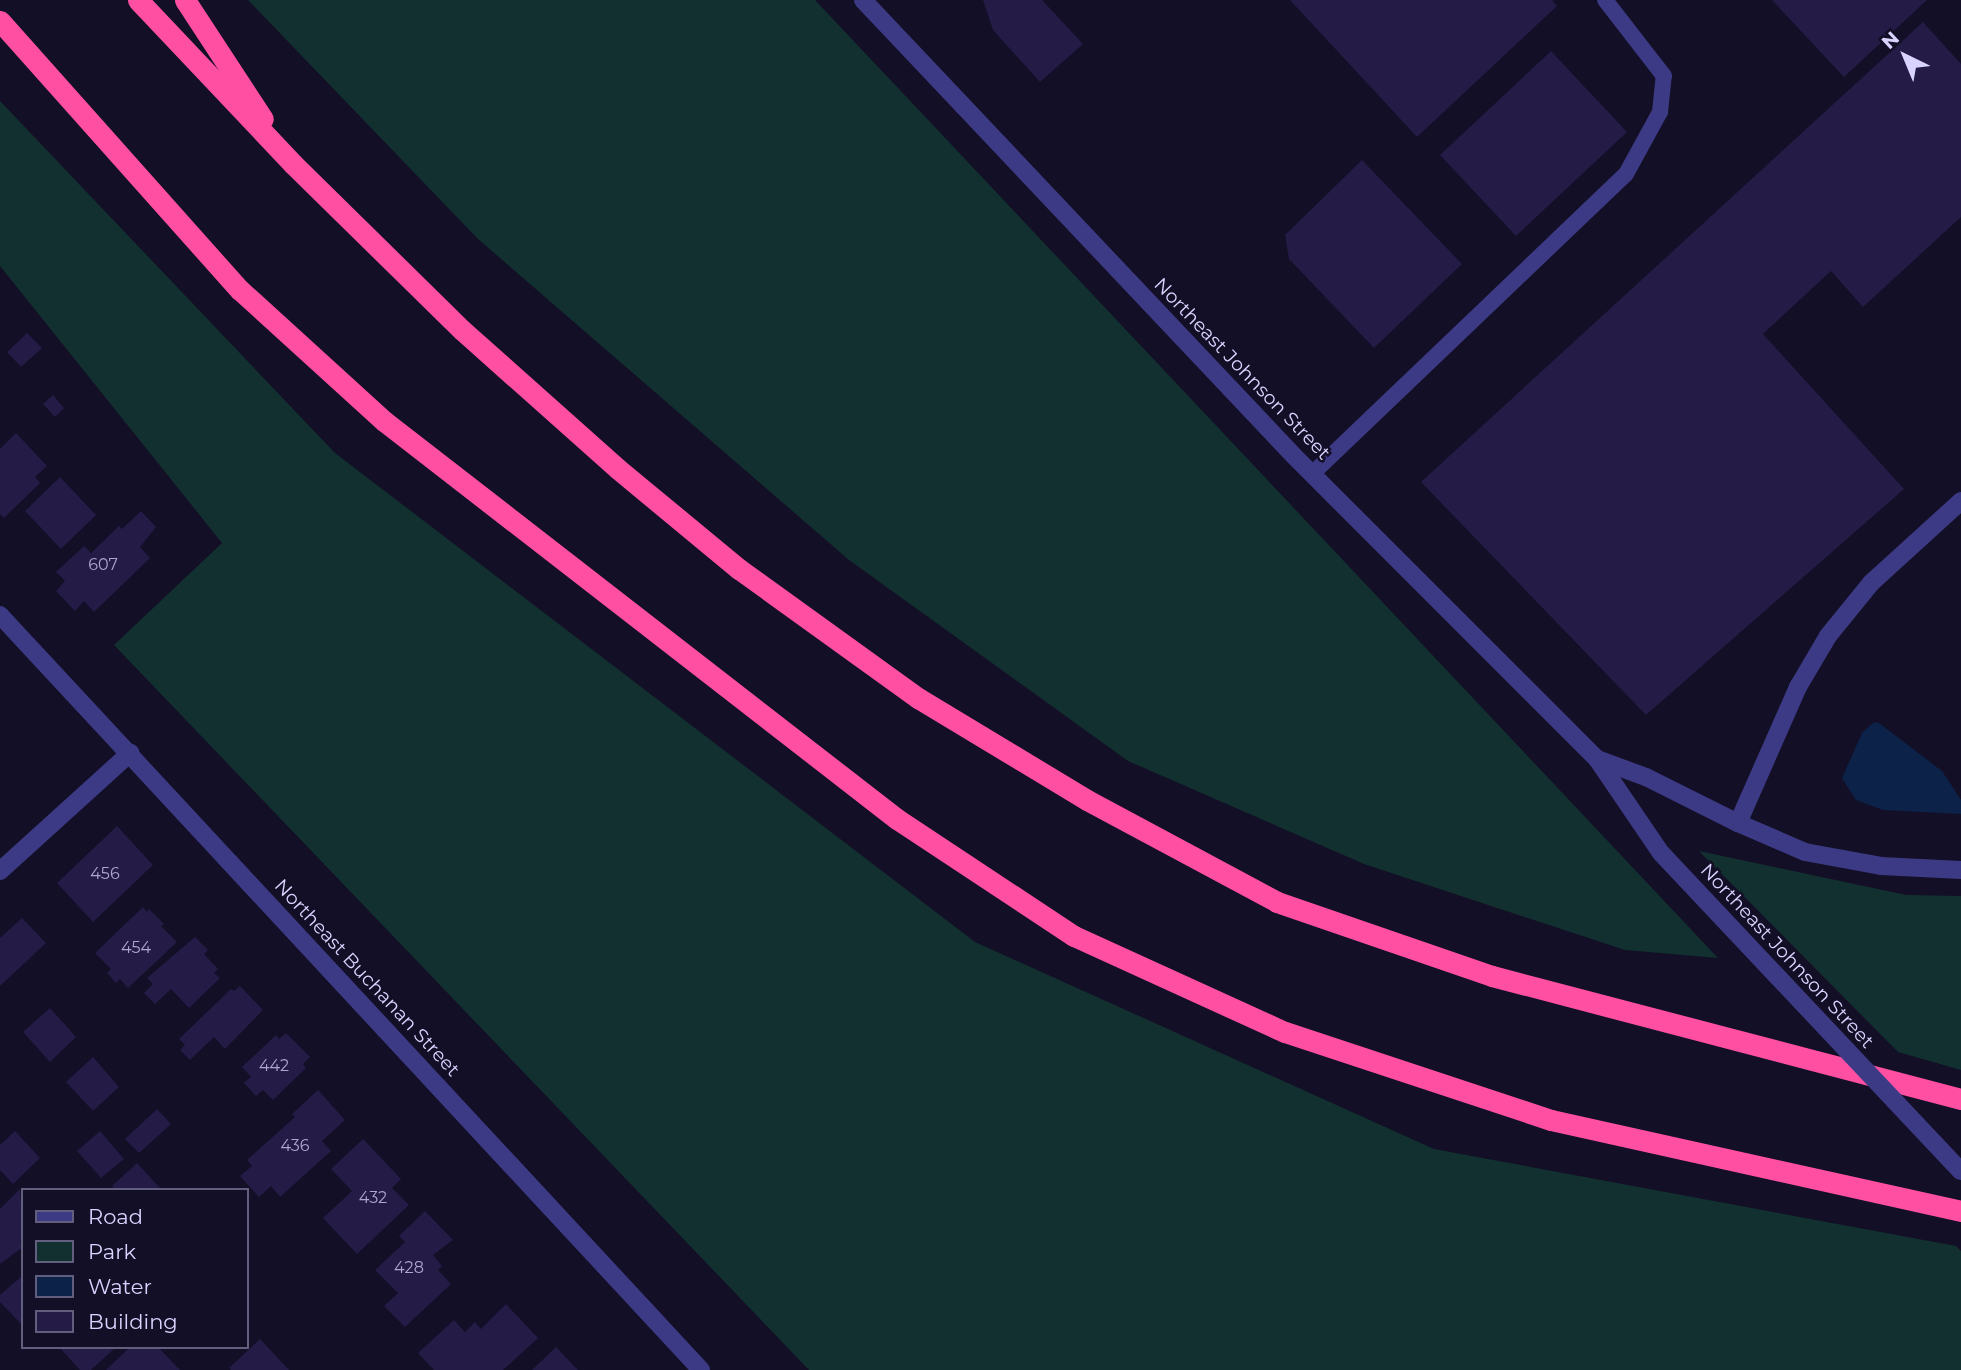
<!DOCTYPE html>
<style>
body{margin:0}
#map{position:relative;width:1961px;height:1370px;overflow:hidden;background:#130f26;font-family:Montserrat,sans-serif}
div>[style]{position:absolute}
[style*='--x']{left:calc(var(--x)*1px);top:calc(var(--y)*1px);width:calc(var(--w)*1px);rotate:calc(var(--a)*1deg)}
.green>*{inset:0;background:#12302f}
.water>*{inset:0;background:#0c2248}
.building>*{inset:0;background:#241b47}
.service>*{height:16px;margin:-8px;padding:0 8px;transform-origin:8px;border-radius:8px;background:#3d3a85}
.minor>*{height:18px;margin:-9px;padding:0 9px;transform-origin:9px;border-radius:9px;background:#3d3a85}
.tertiary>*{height:18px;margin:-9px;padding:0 9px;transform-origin:9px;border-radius:9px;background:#3d3a85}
.motorway>*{height:21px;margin:-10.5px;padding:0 10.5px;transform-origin:10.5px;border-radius:10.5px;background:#ff4fa3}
.tertiary-bridge>*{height:18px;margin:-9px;padding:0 9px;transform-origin:9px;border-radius:9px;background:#3d3a85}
span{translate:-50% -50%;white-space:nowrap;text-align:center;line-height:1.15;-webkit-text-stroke:5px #130f26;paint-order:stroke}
.number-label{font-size:16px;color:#aca6d1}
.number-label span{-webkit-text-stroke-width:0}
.street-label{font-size:19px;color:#d9d4ff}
.legend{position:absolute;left:21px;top:1188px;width:228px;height:161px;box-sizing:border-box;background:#130f26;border:2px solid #625e7d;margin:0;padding:9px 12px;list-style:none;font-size:21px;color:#d9d4ff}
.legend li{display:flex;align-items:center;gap:14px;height:35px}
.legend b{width:35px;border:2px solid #625e7d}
.north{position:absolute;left:1870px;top:21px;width:70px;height:70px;-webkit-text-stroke:5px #130f26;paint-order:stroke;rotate:317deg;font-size:19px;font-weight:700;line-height:28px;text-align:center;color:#d9d4ff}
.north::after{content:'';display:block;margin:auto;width:24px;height:32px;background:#d9d4ff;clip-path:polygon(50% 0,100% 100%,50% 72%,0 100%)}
</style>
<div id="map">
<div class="green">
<div style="clip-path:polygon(248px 0,815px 0,1718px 958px,1625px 950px,1364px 864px,1128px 761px,849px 560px,478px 239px)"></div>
<div style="clip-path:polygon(0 101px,335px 453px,975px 942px,1434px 1149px,1956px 1246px,1961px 1251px,1961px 1370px,809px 1370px,114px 645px,222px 543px,0 266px)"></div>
<div style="clip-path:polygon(1699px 851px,1906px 895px,1961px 896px,1961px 1070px,1898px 1052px)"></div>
</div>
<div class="water">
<div style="clip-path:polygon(1874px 722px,1879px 723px,1942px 771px,1961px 800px,1961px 814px,1883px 810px,1856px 800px,1842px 778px,1862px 733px)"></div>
</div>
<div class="building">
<div style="clip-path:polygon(983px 0,1042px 0,1083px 44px,1040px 82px,993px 30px)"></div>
<div style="clip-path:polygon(1290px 0,1552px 0,1557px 6px,1417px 137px)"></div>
<div style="clip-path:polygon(1772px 0,1927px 0,1844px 77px)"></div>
<div style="clip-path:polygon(1923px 22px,1961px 64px,1961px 217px,1863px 307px,1831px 271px,1763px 334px,1904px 489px,1646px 715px,1421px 482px)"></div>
<div style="clip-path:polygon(1551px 51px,1627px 132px,1516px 236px,1440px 155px)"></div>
<div style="clip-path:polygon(1362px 160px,1462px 264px,1374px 348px,1289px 259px,1285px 235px)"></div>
<div style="clip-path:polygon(27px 333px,42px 348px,21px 367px,7px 352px)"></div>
<div style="clip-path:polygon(53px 395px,64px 408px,55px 417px,43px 404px)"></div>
<div style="clip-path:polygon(16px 433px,47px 466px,35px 477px,40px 483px,4px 518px,0 514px,0 449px)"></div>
<div style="clip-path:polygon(60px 477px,96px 515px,61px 549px,25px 511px)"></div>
<div style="clip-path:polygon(141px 511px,156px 527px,140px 547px,150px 558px,94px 612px,84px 601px,75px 611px,56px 591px,65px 581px,56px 572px,84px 546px,91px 553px,119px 526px,122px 529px)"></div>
<div style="clip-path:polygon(117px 826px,153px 865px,93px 922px,57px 883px)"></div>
<div style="clip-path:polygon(143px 907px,147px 912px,149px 909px,164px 924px,161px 926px,177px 942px,128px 988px,120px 979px,116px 983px,107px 973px,111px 969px,95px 953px)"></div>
<div style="clip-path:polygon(22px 918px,46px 943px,0 986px,0 938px)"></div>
<div style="clip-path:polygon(195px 937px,208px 950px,204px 954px,218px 969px,214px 973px,220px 978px,189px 1008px,171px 989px,155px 1004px,144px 993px,153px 984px,147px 978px)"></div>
<div style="clip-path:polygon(240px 986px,263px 1010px,225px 1049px,214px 1037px,190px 1060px,180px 1050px,185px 1045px,179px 1039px,231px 989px,234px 991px)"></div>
<div style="clip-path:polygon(50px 1008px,76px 1037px,50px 1062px,23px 1032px)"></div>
<div style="clip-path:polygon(286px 1033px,310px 1057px,303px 1064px,306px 1068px,273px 1100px,263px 1090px,256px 1096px,244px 1083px,251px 1077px,242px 1067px,276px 1035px,279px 1039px)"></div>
<div style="clip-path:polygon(93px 1057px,119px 1087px,93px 1111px,66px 1082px)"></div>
<div style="clip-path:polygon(318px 1090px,345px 1120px,322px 1141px,331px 1151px,280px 1197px,271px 1186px,259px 1197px,240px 1176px,252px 1166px,247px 1160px,295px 1117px,292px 1114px)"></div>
<div style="clip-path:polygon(157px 1109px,171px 1124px,139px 1153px,125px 1139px)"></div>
<div style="clip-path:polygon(15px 1131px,40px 1158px,13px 1184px,0 1170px,0 1145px)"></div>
<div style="clip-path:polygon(100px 1131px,124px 1159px,101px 1178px,77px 1151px)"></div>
<div style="clip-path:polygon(363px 1139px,401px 1179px,392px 1188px,409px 1205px,357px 1254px,323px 1218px,352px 1191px,331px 1169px)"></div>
<div style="clip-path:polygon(137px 1163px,162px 1190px,116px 1190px,112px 1186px)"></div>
<div style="clip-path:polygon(20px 1189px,23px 1238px,20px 1240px,23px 1247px,0 1264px,0 1209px)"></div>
<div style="clip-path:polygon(425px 1211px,453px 1240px,433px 1255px,442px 1266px,438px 1270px,451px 1284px,405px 1327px,384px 1306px,398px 1293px,375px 1270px,405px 1242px,399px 1236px)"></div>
<div style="clip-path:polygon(23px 1275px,23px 1326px,0 1302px,0 1295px)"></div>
<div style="clip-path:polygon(506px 1304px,538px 1338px,503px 1370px,434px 1370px,418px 1353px,454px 1320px,465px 1332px,475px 1322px,481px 1329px)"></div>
<div style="clip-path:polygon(260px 1339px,289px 1370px,231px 1370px,229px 1368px)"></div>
<div style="clip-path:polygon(59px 1347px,116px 1347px,91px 1370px,80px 1370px)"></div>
<div style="clip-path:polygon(130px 1347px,158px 1347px,180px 1370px,106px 1370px)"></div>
<div style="clip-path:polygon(556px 1347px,578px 1370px,532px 1370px)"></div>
</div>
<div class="service">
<div style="--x:1312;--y:474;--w:434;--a:-43.7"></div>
<div style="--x:1626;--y:174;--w:71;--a:-61.3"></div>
<div style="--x:1660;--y:112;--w:36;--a:-84"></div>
<div style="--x:1664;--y:76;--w:96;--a:-127.8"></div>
</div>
<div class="minor">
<div style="--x:0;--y:615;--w:1030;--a:47.12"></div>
<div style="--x:1738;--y:823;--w:149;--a:-66.2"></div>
<div style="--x:1798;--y:687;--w:59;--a:-59.5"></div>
<div style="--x:1828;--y:636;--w:68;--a:-50.9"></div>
<div style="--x:1871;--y:583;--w:122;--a:-42.3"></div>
<div style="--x:0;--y:871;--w:176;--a:-42.2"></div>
</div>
<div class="tertiary">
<div style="--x:863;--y:0;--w:627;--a:46.61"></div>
<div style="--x:1294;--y:456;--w:429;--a:45"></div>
<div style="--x:1597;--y:759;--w:114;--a:55.8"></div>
<div style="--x:1597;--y:759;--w:52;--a:20.2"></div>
<div style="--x:1646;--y:777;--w:103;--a:26.6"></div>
<div style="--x:1738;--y:823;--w:73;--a:23.4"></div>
<div style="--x:1805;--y:852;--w:77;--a:10.4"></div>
<div style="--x:1881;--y:866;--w:80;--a:2.9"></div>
</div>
<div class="motorway">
<div style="--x:138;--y:0;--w:226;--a:46.6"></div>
<div style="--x:293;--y:164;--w:237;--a:44.5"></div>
<div style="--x:462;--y:330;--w:209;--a:41.7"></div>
<div style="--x:618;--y:469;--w:157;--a:39.6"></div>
<div style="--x:739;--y:569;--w:221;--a:35.8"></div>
<div style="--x:918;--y:698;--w:197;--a:31.1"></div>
<div style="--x:1087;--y:800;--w:216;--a:28.2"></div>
<div style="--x:1277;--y:902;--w:227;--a:19"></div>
<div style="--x:1492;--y:976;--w:485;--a:14.7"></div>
<div style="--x:185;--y:0;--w:142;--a:56.8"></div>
<div style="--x:0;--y:21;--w:361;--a:48.3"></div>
<div style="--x:240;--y:290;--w:195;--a:42.3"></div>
<div style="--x:384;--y:421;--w:649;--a:37.81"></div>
<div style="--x:897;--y:819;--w:212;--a:33.5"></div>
<div style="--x:1074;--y:936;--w:232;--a:24.5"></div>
<div style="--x:1285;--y:1032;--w:280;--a:18.3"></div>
<div style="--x:1551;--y:1120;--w:420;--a:12.5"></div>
</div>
<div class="tertiary-bridge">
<div style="--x:1661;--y:853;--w:437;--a:46.7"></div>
</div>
<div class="number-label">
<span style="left:103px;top:565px">607</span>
<span style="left:105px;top:874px">456</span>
<span style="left:136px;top:948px">454</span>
<span style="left:274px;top:1066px">442</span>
<span style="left:295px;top:1146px">436</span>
<span style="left:373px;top:1198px">432</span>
<span style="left:409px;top:1268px">428</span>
</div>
<div class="street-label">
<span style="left:1242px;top:369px;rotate:46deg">Northeast Johnson Street</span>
<span style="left:1787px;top:956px;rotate:47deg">Northeast Johnson Street</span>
<span style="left:367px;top:978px;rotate:47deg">Northeast Buchanan Street</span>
</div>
<ul class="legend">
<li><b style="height:9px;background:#3d3a85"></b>Road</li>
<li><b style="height:19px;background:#12302f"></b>Park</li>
<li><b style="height:19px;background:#0c2248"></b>Water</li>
<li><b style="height:19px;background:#241b47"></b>Building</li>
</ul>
<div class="north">N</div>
</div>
